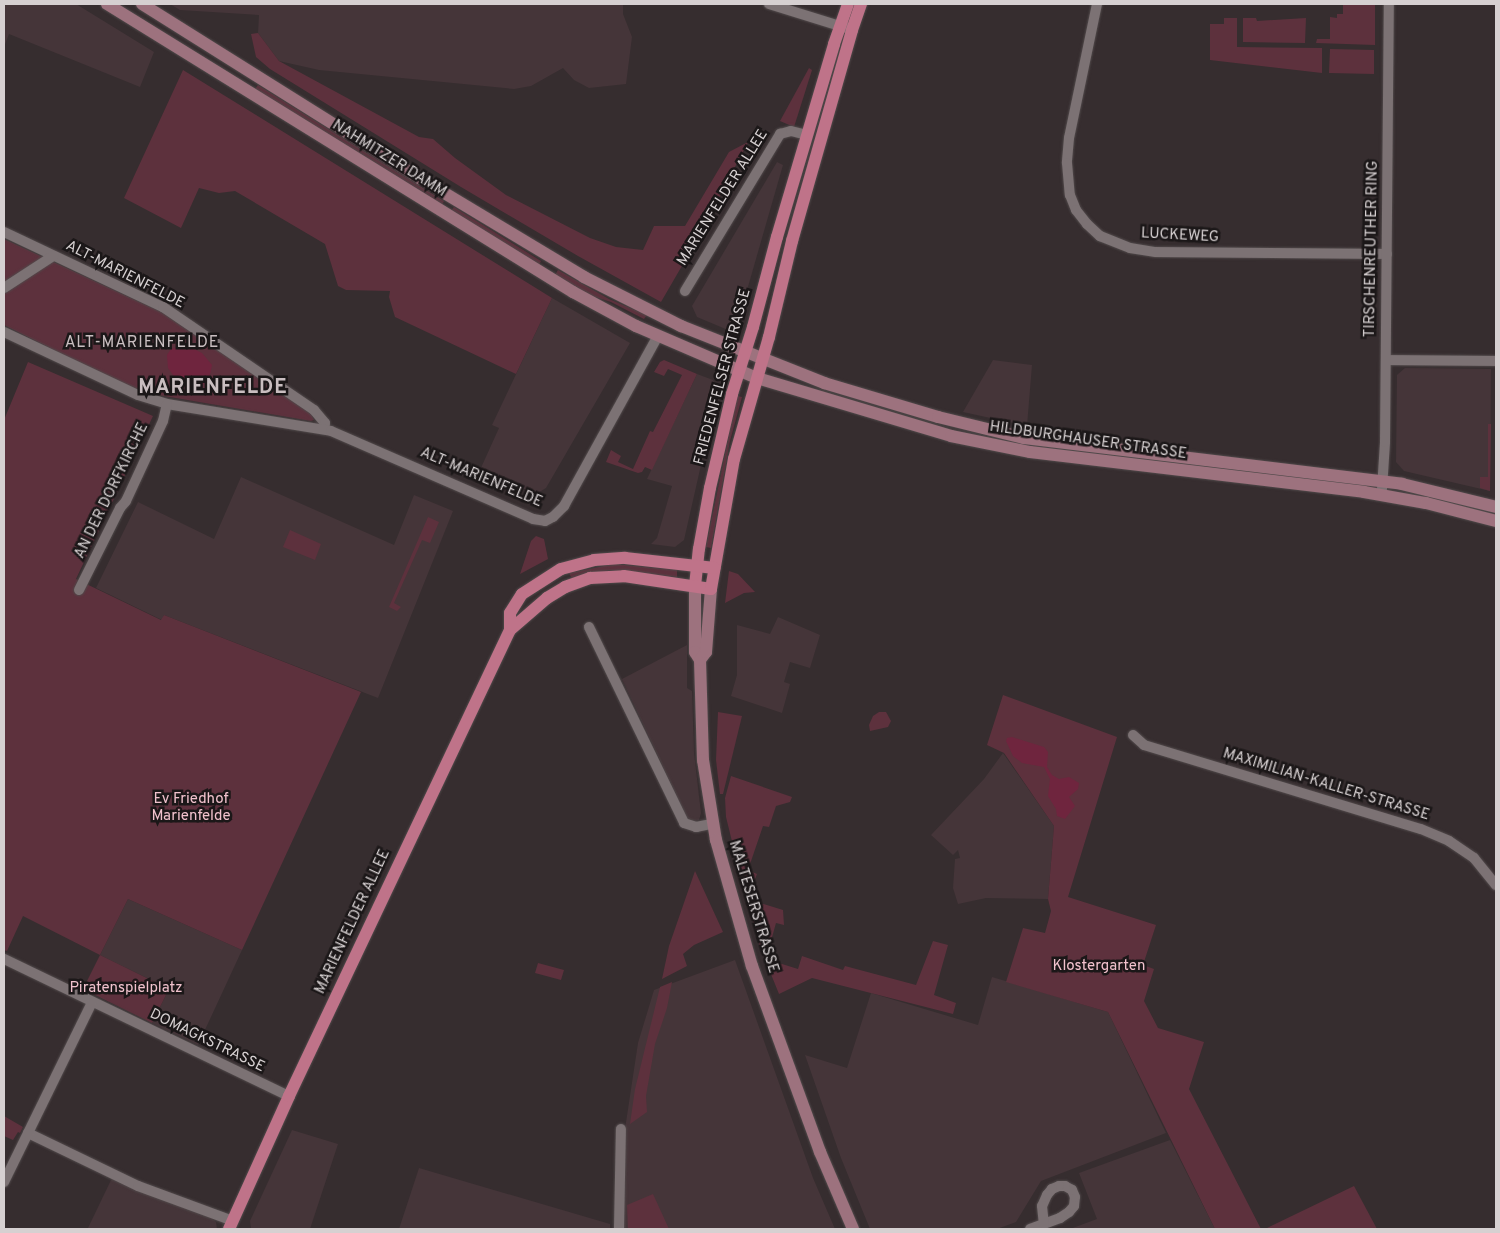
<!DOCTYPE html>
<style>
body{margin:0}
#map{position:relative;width:1500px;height:1233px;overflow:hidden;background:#362d2f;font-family:Overpass,sans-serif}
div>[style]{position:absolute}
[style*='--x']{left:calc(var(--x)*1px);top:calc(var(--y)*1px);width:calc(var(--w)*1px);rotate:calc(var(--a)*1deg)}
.built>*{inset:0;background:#453539}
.green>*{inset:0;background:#5d313d}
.water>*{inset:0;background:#6f253e}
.roads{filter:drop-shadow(0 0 1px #514a4b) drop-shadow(0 0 1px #514a4b)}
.minor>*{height:10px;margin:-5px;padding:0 5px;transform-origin:5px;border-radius:5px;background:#7c7274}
.secondary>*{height:12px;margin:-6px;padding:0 6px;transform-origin:6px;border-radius:6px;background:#9d727e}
.primary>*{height:12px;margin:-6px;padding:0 6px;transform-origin:6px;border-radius:6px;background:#bf7389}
span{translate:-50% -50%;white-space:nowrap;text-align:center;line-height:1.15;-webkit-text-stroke:5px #1b1718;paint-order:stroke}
.street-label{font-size:15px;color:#d6d0d1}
.park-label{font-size:15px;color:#f1c2cd}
.neighbourhood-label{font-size:16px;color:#c9bec0;letter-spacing:1px}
.district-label{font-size:20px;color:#c9bec0;font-weight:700;letter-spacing:1px}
.frame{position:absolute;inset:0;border:5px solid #d6d0d1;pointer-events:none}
</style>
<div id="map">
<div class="built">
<div style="clip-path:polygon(4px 4px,76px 4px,154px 52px,140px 87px,9px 34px,4px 47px)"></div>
<div style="clip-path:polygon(170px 4px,623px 4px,623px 14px,632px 37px,626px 84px,589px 88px,574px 80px,563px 68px,531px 86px,514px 89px,319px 70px,279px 61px,258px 33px,259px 15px,180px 10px)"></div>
<div style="clip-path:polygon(777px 162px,783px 165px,737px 325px,728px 330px,697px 317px,692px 306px)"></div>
<div style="clip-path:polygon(552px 298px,630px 343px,546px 488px,536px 494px,480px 470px,499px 428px,492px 425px)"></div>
<div style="clip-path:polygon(993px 360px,1032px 365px,1027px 426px,963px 412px)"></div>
<div style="clip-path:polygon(1405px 368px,1491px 369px,1490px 491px,1404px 471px,1396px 462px,1397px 375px)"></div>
<div style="clip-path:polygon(697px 374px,713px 380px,718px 390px,684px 540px,675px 547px,651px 544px,657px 538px,672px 486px,647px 479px)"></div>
<div style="clip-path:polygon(241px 477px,394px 545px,414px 495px,453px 511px,378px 698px,164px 615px,162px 620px,96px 588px,138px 502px,214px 539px)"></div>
<div style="clip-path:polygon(778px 617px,820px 635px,810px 668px,790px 662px,784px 682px,790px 684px,782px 713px,731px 696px,737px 675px,737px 625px,770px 634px)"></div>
<div style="clip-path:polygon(687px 645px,687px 688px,692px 691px,694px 753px,701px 813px,699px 820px,694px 821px,687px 818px,622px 679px)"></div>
<div style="clip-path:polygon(1003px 753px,1054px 826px,1048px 899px,986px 898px,958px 904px,953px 888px,955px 859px,960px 858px,958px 850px,953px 855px,931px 835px,984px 779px)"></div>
<div style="clip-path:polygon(128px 899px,242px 950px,198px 1045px,152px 1023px,169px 989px,100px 955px)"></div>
<div style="clip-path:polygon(735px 960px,813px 1178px,835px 1229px,622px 1229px,625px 1129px,638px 1043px,654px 990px)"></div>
<div style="clip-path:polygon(992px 977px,1108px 1012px,1166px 1133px,1041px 1181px,1016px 1222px,997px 1229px,870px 1229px,841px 1158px,805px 1055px,847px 1068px,871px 993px,978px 1025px)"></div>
<div style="clip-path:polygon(292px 1130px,338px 1144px,310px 1229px,251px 1229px,250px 1221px)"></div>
<div style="clip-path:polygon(1170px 1140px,1215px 1229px,1070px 1229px,1097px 1219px,1079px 1173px)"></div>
<div style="clip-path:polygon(419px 1168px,610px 1224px,610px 1229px,399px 1229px)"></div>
<div style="clip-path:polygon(112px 1178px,211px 1218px,216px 1222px,217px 1229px,91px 1229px,88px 1228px)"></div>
</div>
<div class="green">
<div style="clip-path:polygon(1340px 4px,1375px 4px,1375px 45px,1316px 43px,1317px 39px,1330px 39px,1330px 17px,1337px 18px,1337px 14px,1343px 14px,1343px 5px)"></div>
<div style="clip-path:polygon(1224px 18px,1237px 18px,1237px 47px,1322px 48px,1322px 73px,1210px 60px,1210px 24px,1224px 24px)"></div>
<div style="clip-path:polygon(1243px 18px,1256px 18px,1257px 21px,1306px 18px,1305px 43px,1243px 42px)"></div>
<div style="clip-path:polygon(258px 33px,279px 61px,419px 137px,433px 139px,455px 158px,506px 195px,590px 238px,616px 247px,643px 250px,654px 226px,685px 226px,729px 152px,748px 142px,697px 240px,661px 302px,578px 256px,461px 187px,270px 69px,256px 57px,251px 34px)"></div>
<div style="clip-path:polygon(1330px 49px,1374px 50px,1374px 74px,1329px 73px)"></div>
<div style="clip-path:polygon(809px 68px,812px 70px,794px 127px,780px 121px)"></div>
<div style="clip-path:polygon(183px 70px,552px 298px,516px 374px,395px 317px,389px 297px,390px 291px,346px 290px,338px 286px,325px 244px,235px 191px,219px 193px,199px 188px,181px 228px,124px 198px)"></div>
<div style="clip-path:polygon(258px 85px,444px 201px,442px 205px,255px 89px)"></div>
<div style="clip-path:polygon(454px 207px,541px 261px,539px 265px,451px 211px)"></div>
<div style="clip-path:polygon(4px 239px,161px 312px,311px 414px,314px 420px,311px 421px,152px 394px,120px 383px,4px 325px)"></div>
<div style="clip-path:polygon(558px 270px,609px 299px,647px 315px,644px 319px,611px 302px,589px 295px,555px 275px)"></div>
<div style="clip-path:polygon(664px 360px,697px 374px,652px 470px,645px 467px,642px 472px,638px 473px,606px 462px,611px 450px,621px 456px,618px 462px,633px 469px,650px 431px,653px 432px,682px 375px,668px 369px,664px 376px,654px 372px,660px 362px)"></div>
<div style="clip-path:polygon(28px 362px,153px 416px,76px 579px,161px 620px,164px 615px,361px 692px,242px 950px,128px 899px,100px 955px,169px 989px,152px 1023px,83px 989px,100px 955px,23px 916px,7px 951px,4px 950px,4px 420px)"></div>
<div style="clip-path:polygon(737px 396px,742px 397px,730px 441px,711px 548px,706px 547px,710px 527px)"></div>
<div style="clip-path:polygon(1488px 424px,1491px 424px,1490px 491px,1480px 488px,1480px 477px,1488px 477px)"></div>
<div style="clip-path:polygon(428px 517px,439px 522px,430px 543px,422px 540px,394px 603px,401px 607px,397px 611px,389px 607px)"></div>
<div style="clip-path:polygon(290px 530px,321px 544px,315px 560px,283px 547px)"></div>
<div style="clip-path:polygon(536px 536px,544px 539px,548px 559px,520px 574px,531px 541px)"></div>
<div style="clip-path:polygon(614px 564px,677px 570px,677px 577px,612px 570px,592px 573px,572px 579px,569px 573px)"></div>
<div style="clip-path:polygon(729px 571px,738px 574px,755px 592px,744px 593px,725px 603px)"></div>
<div style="clip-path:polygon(1003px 695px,1117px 737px,1068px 897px,1156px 925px,1143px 965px,1154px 969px,1144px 1001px,1158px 1028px,1204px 1042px,1189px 1089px,1261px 1229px,1215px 1229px,1108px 1012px,1006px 982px,1023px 928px,1045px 933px,1051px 911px,1048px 899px,1054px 826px,1004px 753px,987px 745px)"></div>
<div style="clip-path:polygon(718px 712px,742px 716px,723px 794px,720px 794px,716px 760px)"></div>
<div style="clip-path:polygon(879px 712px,886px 712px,891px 721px,888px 727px,870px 731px,869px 725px,873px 716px)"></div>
<div style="clip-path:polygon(731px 776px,792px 797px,790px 802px,776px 806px,769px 827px,763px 826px,748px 870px,757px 874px,755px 879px,740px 874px,726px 817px,725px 798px)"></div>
<div style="clip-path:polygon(695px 871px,723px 932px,694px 945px,683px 954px,687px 966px,662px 979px,669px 946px)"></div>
<div style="clip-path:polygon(747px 899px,783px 910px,784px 925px,776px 923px,766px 959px,798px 969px,802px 956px,843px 970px,845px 966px,916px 985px,933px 941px,948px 945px,934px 995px,956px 1003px,953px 1014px,812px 978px,779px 994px,760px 947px)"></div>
<div style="clip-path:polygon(538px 963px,564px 970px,561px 980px,535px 973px)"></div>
<div style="clip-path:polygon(672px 982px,667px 1008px,655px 1044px,646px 1096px,647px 1112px,630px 1124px,635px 1089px,660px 987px)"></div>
<div style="clip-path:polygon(4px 1116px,23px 1127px,20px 1133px,18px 1132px,13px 1140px,4px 1136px)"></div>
<div style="clip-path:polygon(1354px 1186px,1377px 1229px,1265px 1229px)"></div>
<div style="clip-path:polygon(653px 1194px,669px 1229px,628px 1229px,627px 1205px)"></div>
</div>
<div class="water">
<div style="clip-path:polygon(186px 345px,202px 353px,212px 365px,209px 379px,203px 384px,186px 383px,176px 379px,168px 368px,167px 355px,171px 349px)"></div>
<div style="clip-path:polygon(1012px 737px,1044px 747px,1048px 752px,1047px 767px,1052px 775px,1059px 779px,1069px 777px,1079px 783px,1078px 789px,1069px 797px,1075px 806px,1065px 819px,1057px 816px,1056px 809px,1048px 796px,1050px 779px,1044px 767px,1022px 763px,1013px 756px,1006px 741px,1007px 738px)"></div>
</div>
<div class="roads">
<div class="minor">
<div style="--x:769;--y:4;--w:81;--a:17.3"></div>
<div style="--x:1097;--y:4;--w:137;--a:101.8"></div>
<div style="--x:1069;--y:138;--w:25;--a:95"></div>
<div style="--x:1067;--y:163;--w:32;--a:85"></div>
<div style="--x:1070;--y:195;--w:16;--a:68"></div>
<div style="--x:1076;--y:210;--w:18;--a:52"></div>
<div style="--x:1087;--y:224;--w:18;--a:43"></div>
<div style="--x:1100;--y:236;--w:32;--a:22"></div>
<div style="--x:1130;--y:248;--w:26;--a:9"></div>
<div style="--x:1156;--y:252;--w:231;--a:0.5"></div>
<div style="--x:4;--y:232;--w:176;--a:25.3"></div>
<div style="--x:163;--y:307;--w:183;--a:34.3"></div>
<div style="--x:314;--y:410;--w:17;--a:50"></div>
<div style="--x:325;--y:423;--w:6;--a:99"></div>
<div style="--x:4;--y:288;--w:59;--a:-33.1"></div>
<div style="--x:685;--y:291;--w:184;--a:-58.8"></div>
<div style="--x:780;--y:134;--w:11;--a:-15"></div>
<div style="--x:791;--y:131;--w:16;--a:14"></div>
<div style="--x:4;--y:332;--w:148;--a:25.2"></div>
<div style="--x:138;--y:395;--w:30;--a:17"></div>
<div style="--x:167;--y:404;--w:166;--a:9.3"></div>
<div style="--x:331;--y:431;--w:220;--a:23.5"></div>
<div style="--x:533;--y:519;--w:12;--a:9"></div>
<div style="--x:545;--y:521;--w:9;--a:-27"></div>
<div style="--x:553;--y:517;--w:16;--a:-45"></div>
<div style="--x:564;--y:506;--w:194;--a:-61.1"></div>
<div style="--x:1386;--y:360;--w:110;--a:0.5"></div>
<div style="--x:1382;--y:489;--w:47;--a:-86.3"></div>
<div style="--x:1385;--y:442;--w:438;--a:-89.5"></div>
<div style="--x:79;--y:590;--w:92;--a:-63.4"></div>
<div style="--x:120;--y:508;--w:9;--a:-49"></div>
<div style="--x:126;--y:501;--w:88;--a:-65.2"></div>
<div style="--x:163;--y:421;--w:17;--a:-77"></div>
<div style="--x:589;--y:627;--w:218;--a:64.1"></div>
<div style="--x:684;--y:823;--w:13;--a:18"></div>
<div style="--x:696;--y:827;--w:16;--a:-11"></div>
<div style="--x:1133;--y:735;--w:15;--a:42"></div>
<div style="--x:1144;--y:745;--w:289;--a:16.9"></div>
<div style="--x:1421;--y:829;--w:30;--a:23"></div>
<div style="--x:1449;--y:841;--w:30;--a:34"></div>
<div style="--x:1474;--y:858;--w:35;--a:51"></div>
<div style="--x:4;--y:959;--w:316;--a:25.7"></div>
<div style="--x:28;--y:1133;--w:122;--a:25.7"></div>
<div style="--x:138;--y:1186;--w:101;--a:20.2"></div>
<div style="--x:4;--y:1182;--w:200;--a:-63.9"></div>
<div style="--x:619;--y:1229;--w:100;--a:-88.9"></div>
<div style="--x:1030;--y:1229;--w:32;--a:-20"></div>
<div style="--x:1060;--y:1218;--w:11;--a:-34"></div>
<div style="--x:1069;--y:1212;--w:8;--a:-50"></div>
<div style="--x:1074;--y:1206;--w:9;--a:-84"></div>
<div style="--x:1075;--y:1197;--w:8;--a:-113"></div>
<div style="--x:1072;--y:1190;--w:8;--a:-150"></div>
<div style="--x:1065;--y:1186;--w:6;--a:180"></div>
<div style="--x:1059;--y:1186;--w:8;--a:157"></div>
<div style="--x:1052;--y:1189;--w:8;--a:130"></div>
<div style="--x:1047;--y:1195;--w:12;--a:114"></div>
<div style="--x:1042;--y:1206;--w:18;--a:84"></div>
</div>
<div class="secondary">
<div style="--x:107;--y:4;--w:548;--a:31.72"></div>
<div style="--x:573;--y:292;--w:72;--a:28.4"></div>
<div style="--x:636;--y:326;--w:132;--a:23.3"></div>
<div style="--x:757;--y:378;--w:202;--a:16.6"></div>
<div style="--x:951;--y:436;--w:81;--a:11.4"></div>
<div style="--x:1030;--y:452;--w:336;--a:6.8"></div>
<div style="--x:1364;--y:492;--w:63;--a:10.1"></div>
<div style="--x:1426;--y:503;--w:72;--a:14.4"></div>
<div style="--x:142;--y:4;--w:329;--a:32.1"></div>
<div style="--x:421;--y:179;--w:190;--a:31"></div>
<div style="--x:584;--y:277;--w:109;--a:26.8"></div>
<div style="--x:681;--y:326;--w:154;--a:21.7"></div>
<div style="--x:824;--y:383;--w:119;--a:16.6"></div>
<div style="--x:938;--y:417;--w:89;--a:13.7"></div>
<div style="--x:1024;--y:438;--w:381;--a:6.9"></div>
<div style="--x:1402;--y:484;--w:97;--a:13.7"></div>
<div style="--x:695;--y:586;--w:66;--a:90"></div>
<div style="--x:695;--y:652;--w:9;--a:58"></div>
<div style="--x:700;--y:660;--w:100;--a:88.3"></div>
<div style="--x:703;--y:760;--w:81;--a:80.8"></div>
<div style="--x:716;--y:840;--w:131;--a:74.1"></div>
<div style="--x:752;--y:966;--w:198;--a:69.9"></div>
<div style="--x:820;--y:1152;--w:84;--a:66.8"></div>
<div style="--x:700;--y:660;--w:10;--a:-53"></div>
<div style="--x:706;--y:652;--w:63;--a:-85.5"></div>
</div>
<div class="primary">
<div style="--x:695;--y:586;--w:37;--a:-84"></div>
<div style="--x:699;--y:549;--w:62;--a:-79.8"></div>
<div style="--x:710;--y:488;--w:97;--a:-76.8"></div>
<div style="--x:732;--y:394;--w:70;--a:-72.6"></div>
<div style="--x:753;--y:327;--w:93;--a:-75.1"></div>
<div style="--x:777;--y:237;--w:201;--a:-73.5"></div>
<div style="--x:834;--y:44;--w:42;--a:-70.7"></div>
<div style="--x:510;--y:630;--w:49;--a:-40.9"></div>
<div style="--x:547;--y:598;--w:21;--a:-31"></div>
<div style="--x:565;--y:587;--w:27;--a:-20"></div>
<div style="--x:590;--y:578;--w:34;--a:-3"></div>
<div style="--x:624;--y:576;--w:88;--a:8.5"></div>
<div style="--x:711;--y:589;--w:132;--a:-80"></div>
<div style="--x:734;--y:459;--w:127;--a:-74"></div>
<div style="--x:769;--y:337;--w:99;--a:-76.5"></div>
<div style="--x:792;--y:241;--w:219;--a:-74.1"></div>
<div style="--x:852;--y:30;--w:28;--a:-71"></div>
<div style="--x:229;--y:1229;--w:146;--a:-65.7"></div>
<div style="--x:289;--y:1096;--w:516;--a:-64.63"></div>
<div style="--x:510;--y:630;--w:17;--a:-90"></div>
<div style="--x:510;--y:613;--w:22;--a:-58"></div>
<div style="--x:522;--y:594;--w:46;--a:-32.7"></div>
<div style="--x:561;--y:569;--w:34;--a:-15"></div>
<div style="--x:594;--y:560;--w:31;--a:-4"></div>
<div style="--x:625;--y:558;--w:90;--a:6.4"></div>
</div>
</div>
<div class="street-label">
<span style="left:389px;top:159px;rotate:32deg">NAHMITZER DAMM</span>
<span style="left:723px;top:198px;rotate:-58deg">MARIENFELDER ALLEE</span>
<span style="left:1180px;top:236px;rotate:3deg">LUCKEWEG</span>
<span style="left:1372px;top:249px;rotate:-89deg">TIRSCHENREUTHER RING</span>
<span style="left:125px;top:275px;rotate:27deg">ALT-MARIENFELDE</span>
<span style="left:723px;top:377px;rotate:-75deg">FRIEDENFELSER STRASSE</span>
<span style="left:1088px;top:441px;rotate:8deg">HILDBURGHAUSER STRASSE</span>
<span style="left:481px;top:478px;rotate:23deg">ALT-MARIENFELDE</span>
<span style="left:112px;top:491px;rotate:-64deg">AN DER DORFKIRCHE</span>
<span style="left:1326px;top:785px;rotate:17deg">MAXIMILIAN-KALLER-STRASSE</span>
<span style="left:753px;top:907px;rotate:73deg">MALTESERSTRASSE</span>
<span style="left:353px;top:922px;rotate:-65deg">MARIENFELDER ALLEE</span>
<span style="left:207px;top:1041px;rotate:26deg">DOMAGKSTRASSE</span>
</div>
<div class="park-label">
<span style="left:191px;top:808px">Ev Friedhof<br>Marienfelde</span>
<span style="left:1099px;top:967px">Klostergarten</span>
<span style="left:126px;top:989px">Piratenspielplatz</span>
</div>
<div class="neighbourhood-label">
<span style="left:142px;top:343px">ALT-MARIENFELDE</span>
</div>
<div class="district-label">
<span style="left:213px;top:388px">MARIENFELDE</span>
</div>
<div class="frame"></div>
</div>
